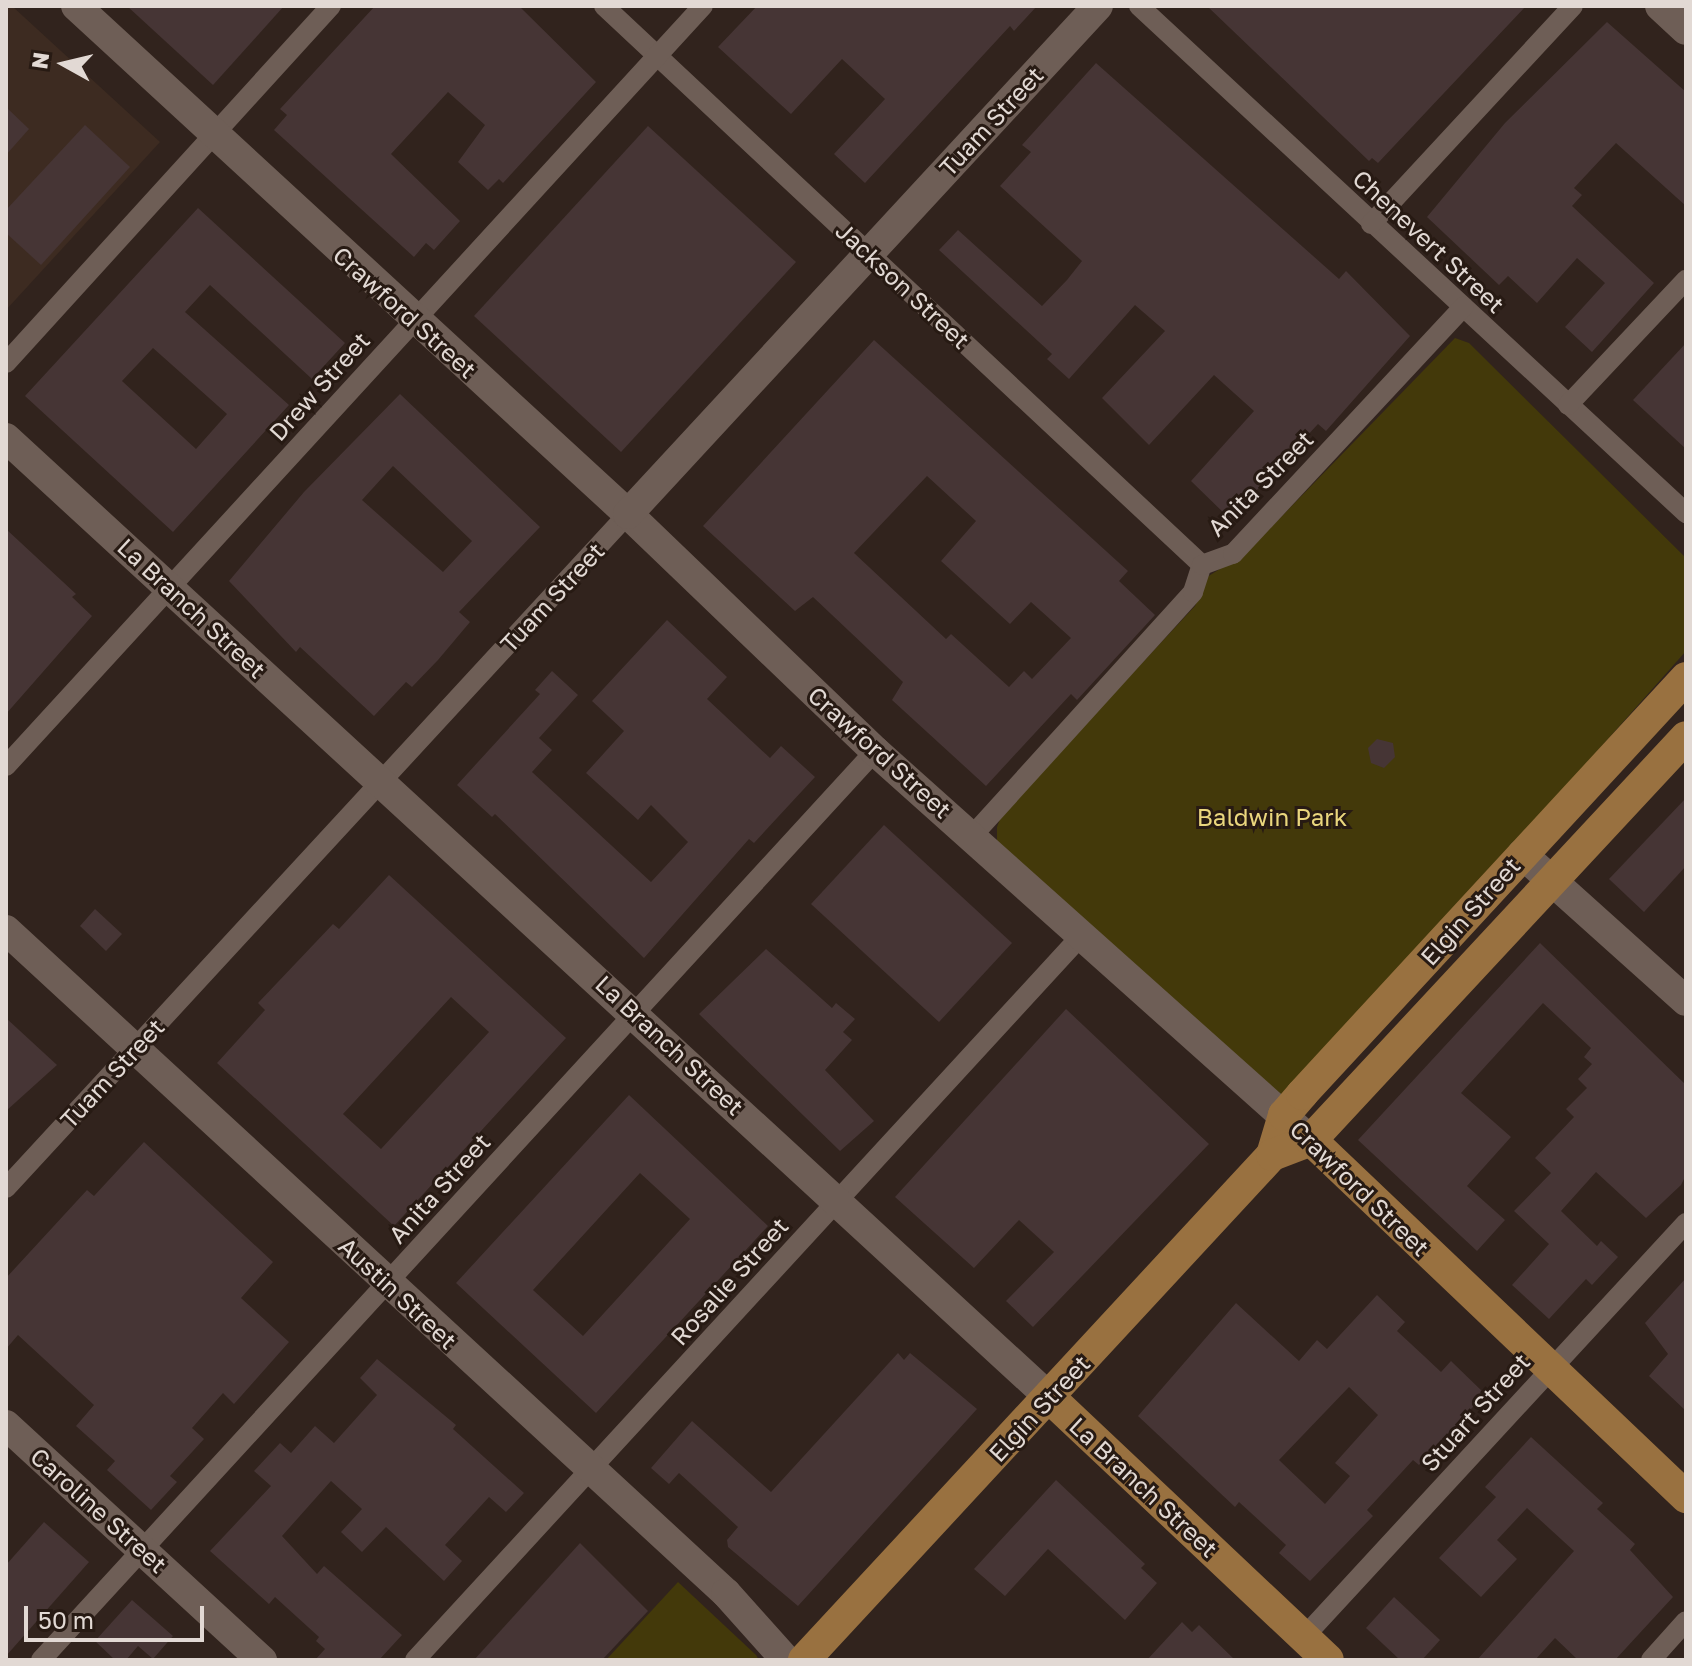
<!DOCTYPE html>
<style>
body{margin:0}
#map{position:relative;width:1692px;height:1666px;overflow:hidden;background:#31231d;font-family:"Golos Text",sans-serif}
div>[style]{position:absolute}
[style*='--x']{left:calc(var(--x)*1px);top:calc(var(--y)*1px);width:calc(var(--w)*1px);rotate:calc(var(--a)*1deg)}
.built>*{inset:0;background:#3d2b21}
.green>*{inset:0;background:#43390a}
.building>*{inset:0;background:#463535}
.street>*{height:20px;margin:-10px;padding:0 10px;transform-origin:10px;border-radius:10px;background:#6e5e56}
.secondary>*{height:30px;margin:-15px;padding:0 15px;transform-origin:15px;border-radius:15px;background:#6e5e56}
.primary>*{height:32px;margin:-16px;padding:0 16px;transform-origin:16px;border-radius:16px;background:#997140}
span{translate:-50% -50%;white-space:nowrap;text-align:center;line-height:1.15;-webkit-text-stroke:6px #271a13;paint-order:stroke}
.street-label{font-size:24px;color:#e2d9d4}
.park-label{font-size:24px;color:#ead67d}
.frame{position:absolute;inset:0;border:8px solid #e2d9d4;pointer-events:none}
.north{position:absolute;left:24px;top:24px;width:80px;height:80px;-webkit-text-stroke:6px #271a13;paint-order:stroke;rotate:278deg;font-size:22px;font-weight:700;line-height:32px;text-align:center;color:#e2d9d4}
.north::after{content:'';display:block;margin:auto;width:28px;height:36px;background:#e2d9d4;clip-path:polygon(50% 0,100% 100%,50% 72%,0 100%)}
.scale{position:absolute;left:24px;top:1606px;width:180px;height:36px;box-sizing:border-box;border:4px solid #e2d9d4;border-top:0;padding-left:10px;font-size:24px;line-height:28px;white-space:nowrap;color:#e2d9d4;-webkit-text-stroke:6px #271a13;paint-order:stroke}
</style>
<div id="map">
<div class="built">
<div style="clip-path:polygon(6px 6px,12px 6px,160px 142px,6px 310px)"></div>
</div>
<div class="green">
<div style="clip-path:polygon(1455px 338px,1469px 343px,1686px 558px,1686px 651px,1286px 1102px,997px 841px,997px 827px,1002px 814px,1195px 606px,1207px 577px,1247px 552px)"></div>
<div style="clip-path:polygon(678px 1582px,756px 1655px,759px 1660px,606px 1660px)"></div>
</div>
<div class="building">
<div style="clip-path:polygon(127px 6px,284px 6px,213px 85px)"></div>
<div style="clip-path:polygon(375px 6px,519px 6px,596px 82px,503px 183px,499px 179px,488px 190px,458px 162px,485px 125px,448px 92px,391px 154px,460px 221px,434px 250px,426px 243px,414px 257px,274px 130px,287px 115px,280px 109px)"></div>
<div style="clip-path:polygon(757px 6px,1037px 6px,1014px 31px,1010px 26px,865px 183px,834px 154px,885px 99px,842px 59px,791px 114px,718px 47px)"></div>
<div style="clip-path:polygon(1207px 6px,1526px 6px,1378px 163px,1372px 158px,1369px 161px)"></div>
<div style="clip-path:polygon(1607px 22px,1686px 92px,1686px 206px,1616px 143px,1574px 188px,1582px 195px,1572px 206px,1654px 283px,1592px 352px,1565px 327px,1605px 283px,1577px 258px,1537px 303px,1508px 276px,1499px 285px,1427px 217px,1505px 123px)"></div>
<div style="clip-path:polygon(1096px 63px,1339px 279px,1346px 271px,1410px 336px,1326px 431px,1318px 424px,1230px 519px,1191px 481px,1254px 411px,1214px 375px,1149px 445px,1102px 398px,1165px 331px,1135px 305px,1069px 379px,1047px 359px,1052px 354px,939px 250px,958px 230px,1042px 306px,1067px 280px,1082px 261px,1000px 186px,1031px 152px,1022px 145px)"></div>
<div style="clip-path:polygon(6px 107px,29px 129px,6px 155px)"></div>
<div style="clip-path:polygon(85px 125px,130px 167px,41px 265px,6px 233px,6px 210px)"></div>
<div style="clip-path:polygon(648px 126px,796px 262px,621px 452px,474px 316px)"></div>
<div style="clip-path:polygon(evenodd,198px 208px,345px 343px,312px 379px,210px 285px,185px 312px,289px 405px,173px 532px,25px 396px,198px 208px,153px 348px,227px 414px,196px 449px,122px 381px,153px 348px)"></div>
<div style="clip-path:polygon(evenodd,874px 340px,1128px 571px,1119px 581px,1155px 615px,1077px 700px,1071px 694px,986px 786px,892px 700px,903px 682px,813px 597px,795px 611px,703px 526px,874px 340px,927px 476px,976px 521px,941px 561px,1010px 624px,1031px 602px,1071px 638px,1032px 679px,1024px 671px,1009px 687px,951px 634px,946px 639px,854px 553px,927px 476px)"></div>
<div style="clip-path:polygon(1686px 343px,1686px 449px,1633px 400px)"></div>
<div style="clip-path:polygon(evenodd,400px 394px,540px 527px,459px 612px,470px 622px,438px 660px,412px 687px,406px 682px,374px 716px,300px 647px,296px 652px,229px 581px,304px 492px,400px 394px,393px 466px,472px 541px,443px 572px,362px 500px,393px 466px)"></div>
<div style="clip-path:polygon(6px 529px,76px 594px,72px 597px,92px 616px,6px 714px)"></div>
<div style="clip-path:polygon(667px 620px,727px 677px,707px 699px,770px 758px,781px 746px,815px 777px,754px 843px,749px 839px,644px 958px,495px 814px,492px 817px,457px 785px,540px 694px,535px 690px,552px 671px,578px 695px,539px 738px,552px 750px,532px 772px,651px 882px,688px 842px,651px 805px,638px 820px,586px 773px,624px 731px,592px 701px)"></div>
<div style="clip-path:polygon(1377px 739px,1393px 743px,1395px 757px,1384px 768px,1371px 763px,1368px 748px)"></div>
<div style="clip-path:polygon(1686px 798px,1686px 866px,1644px 912px,1609px 879px)"></div>
<div style="clip-path:polygon(884px 825px,1012px 943px,939px 1022px,811px 904px)"></div>
<div style="clip-path:polygon(evenodd,389px 875px,566px 1038px,394px 1226px,217px 1063px,265px 1010px,258px 1003px,333px 924px,339px 929px,389px 875px,451px 997px,489px 1032px,381px 1149px,343px 1114px,451px 997px)"></div>
<div style="clip-path:polygon(95px 909px,122px 934px,106px 951px,80px 926px)"></div>
<div style="clip-path:polygon(1540px 943px,1686px 1085px,1686px 1175px,1681px 1185px,1646px 1218px,1596px 1172px,1561px 1211px,1597px 1246px,1601px 1241px,1618px 1257px,1592px 1285px,1586px 1279px,1549px 1319px,1512px 1285px,1549px 1244px,1514px 1211px,1551px 1173px,1535px 1158px,1574px 1117px,1566px 1109px,1587px 1088px,1578px 1079px,1592px 1064px,1584px 1057px,1591px 1048px,1543px 1003px,1461px 1093px,1511px 1137px,1467px 1186px,1505px 1220px,1477px 1251px,1358px 1140px)"></div>
<div style="clip-path:polygon(766px 949px,832px 1008px,836px 1003px,855px 1019px,843px 1032px,852px 1040px,825px 1070px,874px 1121px,840px 1151px,699px 1014px)"></div>
<div style="clip-path:polygon(1066px 1009px,1209px 1144px,1033px 1327px,1006px 1301px,1054px 1252px,1019px 1220px,974px 1268px,895px 1197px)"></div>
<div style="clip-path:polygon(6px 1018px,57px 1065px,6px 1111px)"></div>
<div style="clip-path:polygon(evenodd,629px 1095px,768px 1226px,596px 1413px,456px 1283px,629px 1095px,640px 1173px,690px 1219px,583px 1336px,533px 1290px,640px 1173px)"></div>
<div style="clip-path:polygon(144px 1142px,273px 1262px,241px 1298px,289px 1342px,234px 1404px,223px 1393px,192px 1428px,204px 1439px,170px 1476px,177px 1482px,151px 1510px,107px 1470px,115px 1461px,76px 1426px,94px 1405px,18px 1335px,6px 1349px,6px 1278px,87px 1190px,94px 1196px)"></div>
<div style="clip-path:polygon(1686px 1278px,1686px 1411px,1649px 1376px,1668px 1354px,1645px 1323px)"></div>
<div style="clip-path:polygon(evenodd,1377px 1295px,1405px 1322px,1397px 1331px,1424px 1356px,1441px 1372px,1451px 1361px,1485px 1394px,1419px 1465px,1413px 1460px,1367px 1510px,1373px 1516px,1310px 1581px,1279px 1553px,1286px 1545px,1239px 1502px,1235px 1507px,1138px 1416px,1236px 1303px,1299px 1361px,1317px 1340px,1327px 1349px,1377px 1295px,1349px 1387px,1378px 1415px,1335px 1463px,1350px 1476px,1325px 1504px,1279px 1460px,1349px 1387px)"></div>
<div style="clip-path:polygon(898px 1353px,904px 1360px,910px 1353px,977px 1409px,798px 1606px,728px 1547px,727px 1540px,738px 1527px,679px 1473px,669px 1484px,651px 1468px,692px 1421px,771px 1492px)"></div>
<div style="clip-path:polygon(377px 1359px,456px 1425px,453px 1429px,524px 1493px,506px 1512px,489px 1497px,445px 1545px,462px 1561px,444px 1581px,386px 1527px,362px 1552px,341px 1532px,362px 1509px,331px 1481px,282px 1536px,317px 1574px,324px 1566px,402px 1635px,379px 1660px,315px 1660px,325px 1649px,316px 1641px,319px 1637px,275px 1597px,269px 1604px,210px 1551px,271px 1486px,254px 1471px,280px 1443px,291px 1453px,315px 1426px,334px 1443px,377px 1395px,360px 1378px)"></div>
<div style="clip-path:polygon(1531px 1437px,1603px 1503px,1597px 1509px,1635px 1544px,1630px 1550px,1673px 1597px,1615px 1660px,1578px 1660px,1555px 1638px,1535px 1660px,1477px 1660px,1574px 1551px,1527px 1508px,1497px 1540px,1517px 1559px,1481px 1597px,1439px 1558px,1496px 1497px,1485px 1487px)"></div>
<div style="clip-path:polygon(1056px 1480px,1145px 1564px,1141px 1568px,1157px 1583px,1125px 1620px,1048px 1549px,1005px 1596px,974px 1569px)"></div>
<div style="clip-path:polygon(44px 1522px,89px 1562px,6px 1656px,6px 1565px)"></div>
<div style="clip-path:polygon(580px 1543px,648px 1611px,602px 1660px,474px 1660px)"></div>
<div style="clip-path:polygon(1394px 1597px,1440px 1640px,1422px 1660px,1400px 1660px,1366px 1628px)"></div>
<div style="clip-path:polygon(132px 1600px,173px 1636px,153px 1659px,138px 1646px,126px 1660px,115px 1660px,95px 1641px)"></div>
<div style="clip-path:polygon(1182px 1622px,1192px 1632px,1199px 1625px,1235px 1660px,1147px 1660px)"></div>
</div>
<div class="street">
<div style="--x:604;--y:6;--w:819;--a:43.07"></div>
<div style="--x:1139;--y:6;--w:746;--a:42.83"></div>
<div style="--x:1371;--y:224;--w:297;--a:-47.2"></div>
<div style="--x:6;--y:363;--w:483;--a:-47.7"></div>
<div style="--x:1568;--y:405;--w:172;--a:-46.7"></div>
<div style="--x:6;--y:766;--w:1031;--a:-47.48"></div>
<div style="--x:972;--y:836;--w:329;--a:-47.8"></div>
<div style="--x:1193;--y:592;--w:28;--a:-72"></div>
<div style="--x:1202;--y:565;--w:33;--a:-20"></div>
<div style="--x:1233;--y:554;--w:338;--a:-47"></div>
<div style="--x:6;--y:1188;--w:917;--a:-47.3"></div>
<div style="--x:1303;--y:1638;--w:565;--a:-47.3"></div>
<div style="--x:41;--y:1660;--w:1234;--a:-47.46"></div>
<div style="--x:415;--y:1660;--w:982;--a:-47.39"></div>
<div style="--x:1651;--y:1660;--w:52;--a:-48.1"></div>
</div>
<div class="secondary">
<div style="--x:76;--y:6;--w:750;--a:42.62"></div>
<div style="--x:628;--y:514;--w:342;--a:43.8"></div>
<div style="--x:875;--y:751;--w:570;--a:41.8"></div>
<div style="--x:1660;--y:6;--w:35;--a:43"></div>
<div style="--x:6;--y:438;--w:1417;--a:42.6"></div>
<div style="--x:628;--y:514;--w:692;--a:-47.23"></div>
<div style="--x:1522;--y:854;--w:220;--a:41.9"></div>
<div style="--x:6;--y:930;--w:979;--a:42.64"></div>
<div style="--x:726;--y:1593;--w:90;--a:48.2"></div>
<div style="--x:6;--y:1425;--w:348;--a:42.6"></div>
</div>
<div class="primary">
<div style="--x:1311;--y:1140;--w:518;--a:43.59"></div>
<div style="--x:1272;--y:1155;--w:42;--a:-73.3"></div>
<div style="--x:1284;--y:1115;--w:28;--a:-49"></div>
<div style="--x:1302;--y:1094;--w:566;--a:-47.29"></div>
<div style="--x:1049;--y:1397;--w:383;--a:43.3"></div>
<div style="--x:804;--y:1660;--w:689;--a:-47.18"></div>
<div style="--x:1272;--y:1155;--w:42;--a:-21"></div>
<div style="--x:1311;--y:1140;--w:550;--a:-47.06"></div>
</div>
<div class="street-label">
<span style="left:991px;top:121px;rotate:-47deg">Tuam Street</span>
<span style="left:1429px;top:241px;rotate:43deg">Chenevert Street</span>
<span style="left:903px;top:285px;rotate:43deg">Jackson Street</span>
<span style="left:405px;top:312px;rotate:42deg">Crawford Street</span>
<span style="left:319px;top:386px;rotate:-48deg">Drew Street</span>
<span style="left:1260px;top:483px;rotate:-45deg">Anita Street</span>
<span style="left:552px;top:597px;rotate:-47deg">Tuam Street</span>
<span style="left:192px;top:608px;rotate:43deg">La Branch Street</span>
<span style="left:880px;top:752px;rotate:42deg">Crawford Street</span>
<span style="left:1470px;top:911px;rotate:-48deg">Elgin Street</span>
<span style="left:670px;top:1045px;rotate:43deg">La Branch Street</span>
<span style="left:112px;top:1073px;rotate:-47deg">Tuam Street</span>
<span style="left:439px;top:1188px;rotate:-48deg">Anita Street</span>
<span style="left:1360px;top:1188px;rotate:44deg">Crawford Street</span>
<span style="left:729px;top:1281px;rotate:-48deg">Rosalie Street</span>
<span style="left:398px;top:1293px;rotate:43deg">Austin Street</span>
<span style="left:1039px;top:1408px;rotate:-47deg">Elgin Street</span>
<span style="left:1475px;top:1412px;rotate:-48deg">Stuart Street</span>
<span style="left:1144px;top:1487px;rotate:43deg">La Branch Street</span>
<span style="left:99px;top:1510px;rotate:42deg">Caroline Street</span>
</div>
<div class="park-label">
<span style="left:1272px;top:817px">Baldwin Park</span>
</div>
<div class="frame"></div>
<div class="north">N</div>
<div class="scale">50 m</div>
</div>
